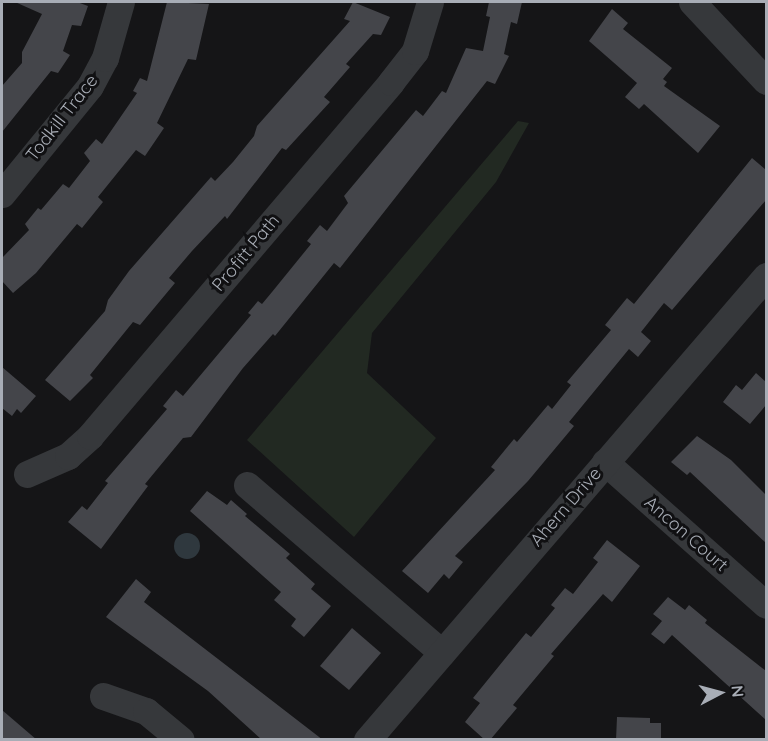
<!DOCTYPE html>
<style>
body{margin:0}
#map{position:relative;width:768px;height:741px;overflow:hidden;background:#151517;font-family:Quicksand,sans-serif}
div>[style]{position:absolute}
[style*='--x']{left:calc(var(--x)*1px);top:calc(var(--y)*1px);width:calc(var(--w)*1px);rotate:calc(var(--a)*1deg)}
.green>*{inset:0;background:#222922}
.water>*{inset:0;background:#2f383e}
.round{border-radius:50%}
.building>*{inset:0;background:#44454a}
.minor>*{height:27px;margin:-13.5px;padding:0 13.5px;transform-origin:13.5px;border-radius:13.5px;background:#36383b}
span{translate:-50% -50%;white-space:nowrap;text-align:center;line-height:1.15;-webkit-text-stroke:6px #101012;paint-order:stroke}
.street-label{font-size:18px;color:#a8adb6}
.frame{position:absolute;inset:0;border:3px solid #a8adb6;pointer-events:none}
.north{position:absolute;left:690px;top:663px;width:60px;height:60px;-webkit-text-stroke:4px #101012;paint-order:stroke;rotate:84deg;font-size:16px;font-weight:700;line-height:24px;text-align:center;color:#a8adb6}
.north::after{content:'';display:block;margin:auto;width:21px;height:27px;background:#a8adb6;clip-path:polygon(50% 0,100% 100%,50% 72%,0 100%)}
</style>
<div id="map">
<div class="green">
<div style="clip-path:polygon(518px 121px,529px 123px,496px 182px,372px 333px,367px 373px,436px 438px,354px 537px,247px 440px)"></div>
</div>
<div class="water">
<div class="round" style="left:174px;top:533px;width:26px;height:26px"></div>
</div>
<div class="building">
<div style="clip-path:polygon(15px 2px,77px 2px,88px 6px,81px 26px,72px 25px,63px 51px,70px 55px,58px 73px,51px 71px,2px 132px,2px 86px,22px 63px,22px 52px,42px 14px)"></div>
<div style="clip-path:polygon(167px 2px,209px 4px,196px 60px,188px 59px,157px 123px,164px 128px,145px 156px,136px 150px,98px 197px,103px 202px,82px 228px,77px 224px,36px 273px,13px 293px,2px 281px,2px 258px,29px 230px,25px 224px,38px 208px,41px 210px,63px 184px,69px 188px,90px 161px,84px 153px,96px 139px,102px 144px,137px 93px,133px 91px,140px 78px,147px 81px)"></div>
<div style="clip-path:polygon(353px 2px,390px 17px,381px 35px,373px 34px,346px 64px,350px 67px,324px 97px,330px 102px,286px 150px,282px 148px,227px 219px,225px 216px,192px 251px,169px 278px,175px 283px,140px 325px,133px 322px,90px 375px,93px 378px,70px 401px,45px 380px,105px 311px,108px 300px,129px 271px,211px 177px,215px 181px,233px 162px,254px 136px,257px 126px,350px 21px,344px 19px)"></div>
<div style="clip-path:polygon(489px 2px,522px 2px,517px 24px,511px 22px,504px 54px,509px 56px,495px 84px,487px 81px,340px 268px,334px 263px,275px 336px,273px 334px,243px 368px,191px 437px,183px 438px,145px 484px,148px 486px,101px 549px,68px 522px,82px 506px,87px 510px,108px 483px,105px 481px,167px 409px,163px 406px,176px 390px,183px 396px,251px 315px,248px 313px,258px 301px,262px 304px,272px 292px,311px 244px,307px 241px,320px 225px,327px 231px,348px 203px,344px 196px,416px 110px,423px 116px,442px 91px,446px 93px,466px 48px,483px 51px,490px 17px,486px 16px)"></div>
<div style="clip-path:polygon(612px 9px,628px 23px,623px 29px,672px 68px,663px 79px,667px 82px,664px 86px,720px 126px,698px 153px,644px 104px,639px 109px,625px 97px,637px 83px,589px 41px)"></div>
<div style="clip-path:polygon(752px 158px,766px 170px,766px 200px,672px 310px,664px 303px,641px 332px,651px 341px,638px 357px,629px 349px,569px 422px,574px 426px,528px 481px,455px 556px,463px 562px,449px 579px,444px 574px,428px 593px,402px 571px,495px 470px,491px 467px,514px 439px,517px 442px,548px 405px,552px 409px,571px 385px,567px 382px,611px 330px,605px 325px,627px 298px,634px 304px)"></div>
<div style="clip-path:polygon(2px 367px,36px 396px,21px 413px,17px 409px,12px 416px,2px 408px)"></div>
<div style="clip-path:polygon(756px 373px,766px 382px,766px 405px,750px 424px,723px 402px,736px 385px,742px 390px)"></div>
<div style="clip-path:polygon(697px 436px,731px 460px,766px 495px,766px 543px,690px 472px,687px 475px,671px 462px)"></div>
<div style="clip-path:polygon(207px 491px,227px 505px,231px 500px,247px 514px,245px 516px,290px 554px,286px 558px,315px 584px,311px 589px,331px 606px,304px 637px,291px 626px,296px 619px,274px 600px,281px 592px,190px 511px)"></div>
<div style="clip-path:polygon(607px 540px,640px 566px,612px 602px,603px 594px,551px 654px,554px 656px,513px 705px,517px 708px,490px 740px,485px 740px,465px 722px,480px 703px,473px 698px,526px 633px,531px 637px,555px 608px,551px 605px,565px 588px,573px 594px,598px 562px,593px 558px)"></div>
<div style="clip-path:polygon(136px 579px,151px 592px,144px 602px,323px 740px,262px 740px,208px 691px,106px 617px)"></div>
<div style="clip-path:polygon(668px 597px,685px 610px,689px 605px,707px 620px,705px 623px,766px 671px,766px 720px,672px 635px,664px 644px,651px 634px,662px 621px,653px 614px)"></div>
<div style="clip-path:polygon(352px 628px,381px 653px,349px 690px,320px 666px)"></div>
<div style="clip-path:polygon(2px 710px,37px 740px,2px 740px)"></div>
<div style="clip-path:polygon(617px 717px,650px 718px,650px 723px,661px 723px,661px 740px,616px 740px)"></div>
</div>
<div class="minor">
<div style="--x:692;--y:2;--w:108;--a:46.9"></div>
<div style="--x:2;--y:194;--w:139;--a:-50.8"></div>
<div style="--x:90;--y:86;--w:32;--a:-62"></div>
<div style="--x:105;--y:58;--w:58;--a:-74.1"></div>
<div style="--x:605;--y:462;--w:215;--a:41.6"></div>
<div style="--x:27;--y:474;--w:45;--a:-23.7"></div>
<div style="--x:68;--y:456;--w:30;--a:-42"></div>
<div style="--x:90;--y:436;--w:465;--a:-49.6"></div>
<div style="--x:391;--y:82;--w:39;--a:-52"></div>
<div style="--x:415;--y:51;--w:51;--a:-73"></div>
<div style="--x:247;--y:485;--w:257;--a:40.7"></div>
<div style="--x:103;--y:696;--w:46;--a:19.2"></div>
<div style="--x:146;--y:711;--w:45;--a:39.6"></div>
<div style="--x:367;--y:740;--w:612;--a:-49.31"></div>
</div>
<div class="street-label">
<span style="left:62px;top:118px;rotate:-52deg">Todkill Trace</span>
<span style="left:246px;top:253px;rotate:-50deg">Profitt Path</span>
<span style="left:566px;top:507px;rotate:-49deg">Ahern Drive</span>
<span style="left:686px;top:534px;rotate:41deg">Ancon Court</span>
</div>
<div class="frame"></div>
<div class="north">N</div>
</div>
